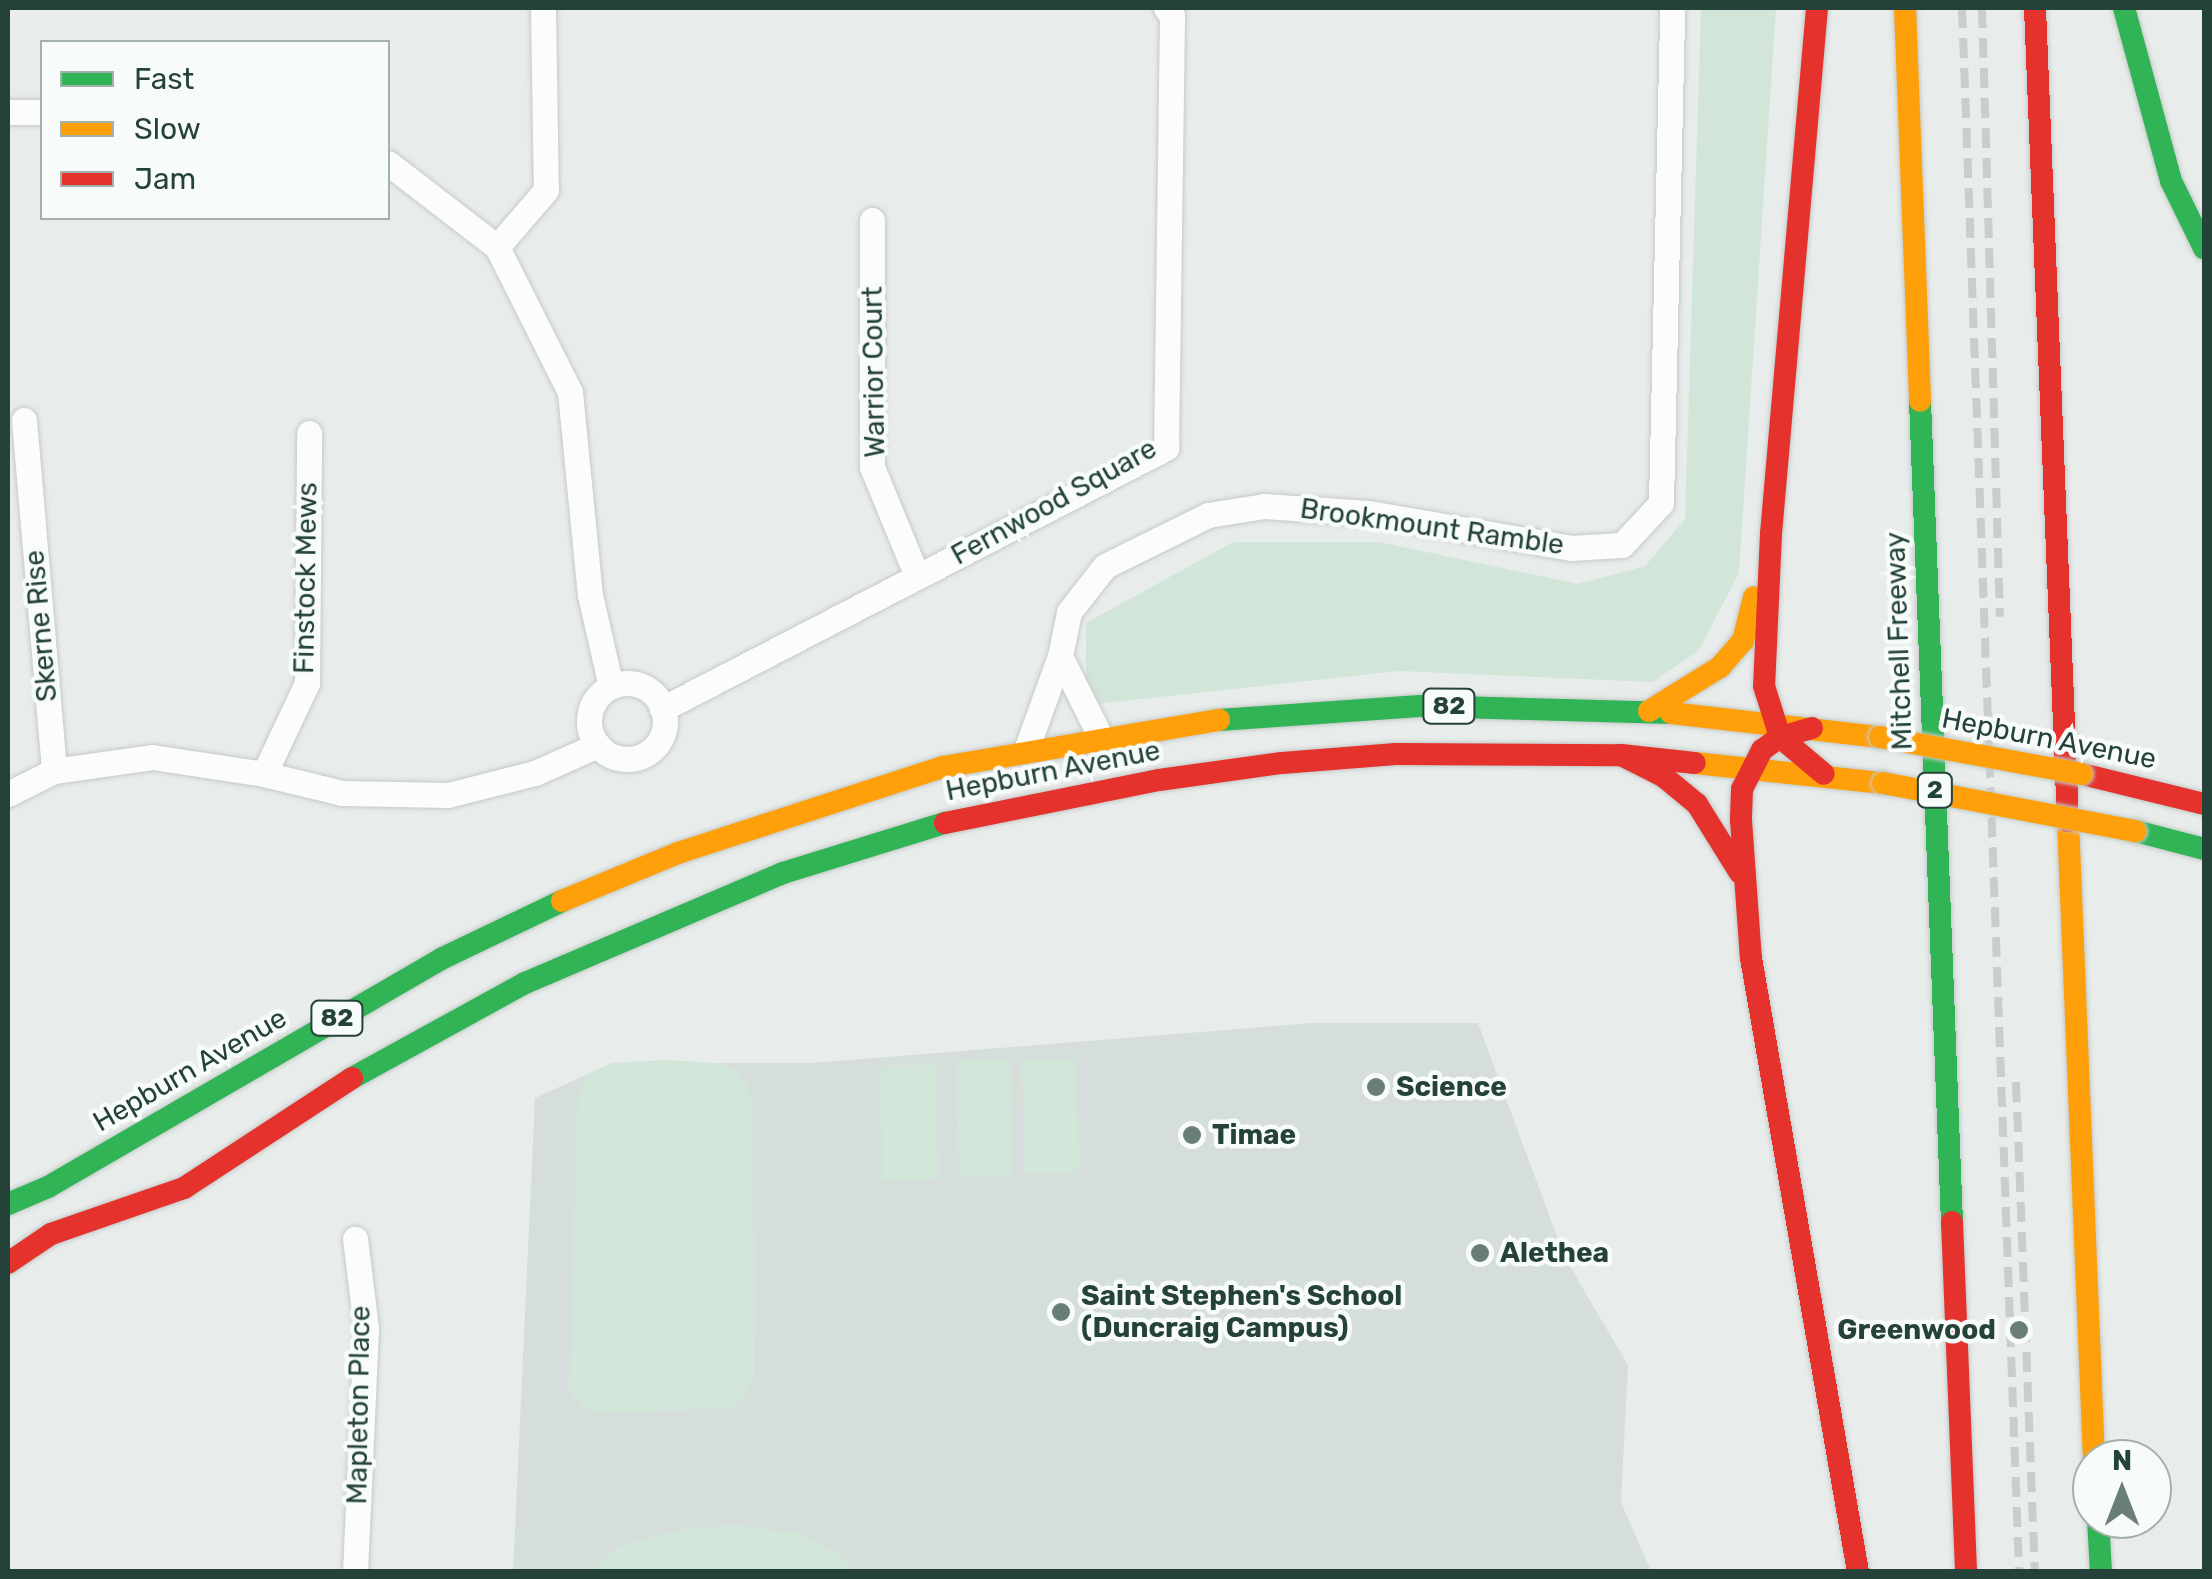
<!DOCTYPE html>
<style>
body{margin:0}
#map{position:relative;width:2212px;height:1579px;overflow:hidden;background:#e8edeb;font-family:Rubik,sans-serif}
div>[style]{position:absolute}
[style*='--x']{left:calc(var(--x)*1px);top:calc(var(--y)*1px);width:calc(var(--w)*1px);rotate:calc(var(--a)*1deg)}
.built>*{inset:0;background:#d6dedb}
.green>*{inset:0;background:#d1e6d8}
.roads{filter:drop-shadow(0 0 2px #c5cac8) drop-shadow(0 0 2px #c5cac8)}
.street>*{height:25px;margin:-12.5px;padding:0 12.5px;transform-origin:12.5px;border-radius:12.5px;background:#fcfcfc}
.street>.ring{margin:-12.5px;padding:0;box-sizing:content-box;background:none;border:25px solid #fcfcfc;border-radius:50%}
.fast>*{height:22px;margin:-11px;padding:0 11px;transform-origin:11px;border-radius:11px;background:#30b455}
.slow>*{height:22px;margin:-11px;padding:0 11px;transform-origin:11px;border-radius:11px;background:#ff9f0a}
.jam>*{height:22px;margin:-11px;padding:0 11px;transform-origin:11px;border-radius:11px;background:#e5322d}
.rail>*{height:8px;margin-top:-4px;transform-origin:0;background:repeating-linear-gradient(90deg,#c9cdcc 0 20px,transparent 0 30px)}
.bridges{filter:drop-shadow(0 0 2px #c3ccc9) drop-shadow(0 0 2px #c3ccc9)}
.slow-bridge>*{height:22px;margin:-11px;padding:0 11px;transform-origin:11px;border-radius:11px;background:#ff9f0a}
.dots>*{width:28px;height:28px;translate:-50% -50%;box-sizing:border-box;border:5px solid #f7fbf9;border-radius:50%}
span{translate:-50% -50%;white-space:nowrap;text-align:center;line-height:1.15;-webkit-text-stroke:9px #f7fbf9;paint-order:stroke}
.shield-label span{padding:2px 8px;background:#f7fbf9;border:2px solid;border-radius:8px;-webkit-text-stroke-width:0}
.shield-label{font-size:25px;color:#24423a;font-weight:700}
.street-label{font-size:28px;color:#24423a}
.poi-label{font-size:28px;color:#24423a;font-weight:700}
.left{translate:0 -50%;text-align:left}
.right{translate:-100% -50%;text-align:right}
.frame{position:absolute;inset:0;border:10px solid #24423a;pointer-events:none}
.legend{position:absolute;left:40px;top:40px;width:350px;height:180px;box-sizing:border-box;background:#f7fbf9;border:2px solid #a3b1ad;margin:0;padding:12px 18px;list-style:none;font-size:30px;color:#24423a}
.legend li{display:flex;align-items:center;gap:20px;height:50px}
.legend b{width:50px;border:2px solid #a3b1ad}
.north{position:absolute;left:2072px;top:1439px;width:100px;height:100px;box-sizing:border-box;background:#f7fbf9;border:2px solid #a3b1ad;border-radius:50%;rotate:0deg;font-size:28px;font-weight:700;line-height:40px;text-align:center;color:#24423a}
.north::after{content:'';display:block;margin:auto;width:35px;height:45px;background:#697e78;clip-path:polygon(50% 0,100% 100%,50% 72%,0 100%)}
</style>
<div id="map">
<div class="built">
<div style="clip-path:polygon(1312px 1023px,1478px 1023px,1565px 1258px,1628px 1365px,1621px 1502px,1651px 1571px,513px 1572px,535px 1098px,612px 1063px,811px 1063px)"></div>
</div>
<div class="green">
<div style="clip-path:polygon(1701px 8px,1776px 8px,1739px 573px,1699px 650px,1653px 682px,1400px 671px,1086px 705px,1086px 623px,1233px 542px,1379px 542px,1578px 584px,1645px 566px,1685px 519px)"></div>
<div style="clip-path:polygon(1077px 1059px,1079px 1174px,1024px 1174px,1022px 1060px)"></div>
<div style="clip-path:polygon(667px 1060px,718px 1063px,741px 1074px,753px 1099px,754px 1376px,745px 1396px,731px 1408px,602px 1413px,584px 1407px,569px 1391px,578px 1095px,590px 1073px,612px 1063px)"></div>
<div style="clip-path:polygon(1012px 1060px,1014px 1175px,959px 1176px,957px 1061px)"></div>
<div style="clip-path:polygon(936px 1065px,938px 1180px,882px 1181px,881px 1066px)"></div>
<div style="clip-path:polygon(737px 1525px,801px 1534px,838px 1554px,855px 1571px,594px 1571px,619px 1546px,679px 1530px)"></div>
</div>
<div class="roads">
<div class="street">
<div style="--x:543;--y:8;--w:182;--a:89.1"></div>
<div style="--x:546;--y:190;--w:75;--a:130.7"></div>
<div style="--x:497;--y:247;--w:162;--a:63.3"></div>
<div style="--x:570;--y:392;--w:204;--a:84.4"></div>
<div style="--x:590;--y:595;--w:94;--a:77.1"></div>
<div style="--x:8;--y:112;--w:34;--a:0"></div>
<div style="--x:388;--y:163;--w:138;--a:37.6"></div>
<div style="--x:872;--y:220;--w:247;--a:90"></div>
<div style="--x:872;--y:467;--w:118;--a:67.6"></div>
<div style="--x:24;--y:420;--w:352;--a:85.1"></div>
<div style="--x:1060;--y:656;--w:92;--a:63.4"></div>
<div class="ring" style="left:589px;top:683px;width:51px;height:51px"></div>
<div style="--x:662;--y:709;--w:568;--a:-27.38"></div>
<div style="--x:1166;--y:448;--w:432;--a:-89.2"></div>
<div style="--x:1172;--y:16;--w:10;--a:-127"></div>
<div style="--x:1026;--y:750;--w:100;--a:-70.1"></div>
<div style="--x:1060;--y:656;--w:45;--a:-78.4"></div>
<div style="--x:1069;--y:612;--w:58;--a:-52"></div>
<div style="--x:1105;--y:566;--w:115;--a:-26.3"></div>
<div style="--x:1208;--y:515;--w:57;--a:-9.1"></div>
<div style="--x:1264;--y:506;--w:105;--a:3.8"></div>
<div style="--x:1369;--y:513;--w:205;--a:9.8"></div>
<div style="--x:1571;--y:548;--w:51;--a:-3.4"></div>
<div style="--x:1622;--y:545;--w:57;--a:-47.1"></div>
<div style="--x:1661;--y:503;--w:495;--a:-88.7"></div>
<div style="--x:264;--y:774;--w:101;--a:-64.7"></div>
<div style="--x:307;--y:683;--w:250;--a:-89.5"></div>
<div style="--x:8;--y:794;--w:51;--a:-26.6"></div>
<div style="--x:54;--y:771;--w:99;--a:-8.1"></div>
<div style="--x:152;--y:757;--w:113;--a:8.6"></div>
<div style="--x:264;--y:774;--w:80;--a:13.7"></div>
<div style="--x:342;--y:793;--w:106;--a:1.1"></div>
<div style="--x:448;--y:795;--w:90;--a:-14.2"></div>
<div style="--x:535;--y:773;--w:69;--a:-24"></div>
<div style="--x:355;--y:1572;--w:244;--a:-87.4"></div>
<div style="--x:366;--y:1328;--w:90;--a:-97"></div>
</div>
<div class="fast">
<div style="--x:2124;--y:8;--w:179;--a:74.8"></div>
<div style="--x:2171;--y:181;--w:75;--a:63.8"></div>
<div style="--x:1920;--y:401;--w:822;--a:87.77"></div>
<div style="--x:1219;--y:720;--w:201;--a:-4"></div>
<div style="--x:1420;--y:706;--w:251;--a:1.6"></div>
<div style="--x:2135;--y:831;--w:71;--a:14.6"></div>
<div style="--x:352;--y:1078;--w:197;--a:-28.8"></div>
<div style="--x:525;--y:983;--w:280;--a:-23.1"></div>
<div style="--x:783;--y:873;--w:170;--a:-17.2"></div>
<div style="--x:8;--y:1204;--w:43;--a:-23"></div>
<div style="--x:48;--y:1187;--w:457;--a:-30.1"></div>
<div style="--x:443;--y:958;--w:132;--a:-25.6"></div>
<div style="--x:2098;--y:1519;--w:53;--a:86.8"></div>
</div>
<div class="slow">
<div style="--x:1905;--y:8;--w:393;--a:87.8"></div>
<div style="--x:1649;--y:711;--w:84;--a:-31.8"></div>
<div style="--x:1720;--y:667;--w:35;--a:-49"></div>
<div style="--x:1743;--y:641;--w:45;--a:-76"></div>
<div style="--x:1671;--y:713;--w:210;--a:6.6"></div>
<div style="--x:1695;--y:763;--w:189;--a:6.1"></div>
<div style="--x:2068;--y:821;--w:639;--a:87.67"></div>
<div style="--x:562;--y:901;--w:126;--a:-22.5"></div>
<div style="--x:678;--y:853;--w:279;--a:-18"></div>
<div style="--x:943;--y:767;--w:280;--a:-9.7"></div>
</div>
<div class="jam">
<div style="--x:1817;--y:8;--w:528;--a:95"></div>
<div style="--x:1771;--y:534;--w:152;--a:92.6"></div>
<div style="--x:1764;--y:686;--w:53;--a:72.6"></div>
<div style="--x:1780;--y:737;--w:57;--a:40.1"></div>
<div style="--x:2035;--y:8;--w:814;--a:87.68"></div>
<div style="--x:1812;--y:728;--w:33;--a:164"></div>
<div style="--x:1780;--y:737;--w:22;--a:144"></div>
<div style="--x:1762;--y:750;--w:44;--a:117.1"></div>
<div style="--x:1742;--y:789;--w:31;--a:92"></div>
<div style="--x:1741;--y:820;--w:138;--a:85.9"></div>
<div style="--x:1751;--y:958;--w:623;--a:80.11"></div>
<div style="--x:1621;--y:755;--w:47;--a:26.6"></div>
<div style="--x:1663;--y:776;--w:44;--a:39.5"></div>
<div style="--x:1697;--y:804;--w:81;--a:58.1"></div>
<div style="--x:2082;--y:774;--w:126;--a:13.8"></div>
<div style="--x:945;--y:823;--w:218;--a:-11.4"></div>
<div style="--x:1159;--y:780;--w:124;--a:-7.9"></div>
<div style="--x:1282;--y:763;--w:114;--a:-4.5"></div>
<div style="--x:1396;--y:754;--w:225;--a:0.3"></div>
<div style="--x:1621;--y:755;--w:74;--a:6.2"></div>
<div style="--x:1952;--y:1222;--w:350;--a:87.7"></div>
<div style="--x:8;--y:1263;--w:52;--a:-34"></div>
<div style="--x:51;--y:1234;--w:141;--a:-19.1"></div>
<div style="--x:184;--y:1188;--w:201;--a:-33.2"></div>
</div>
</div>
<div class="rail">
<div style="--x:1962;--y:8;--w:1565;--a:87.91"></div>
<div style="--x:1982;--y:8;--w:609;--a:88.31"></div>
<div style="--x:2016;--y:1082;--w:490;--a:87.8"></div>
</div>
<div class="bridges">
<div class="slow-bridge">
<div style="--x:1880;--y:737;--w:205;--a:10.4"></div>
<div style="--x:1883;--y:783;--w:257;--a:10.8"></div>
</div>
</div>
<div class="dots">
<div style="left:1376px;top:1087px;background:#697e78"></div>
<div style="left:1192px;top:1135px;background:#697e78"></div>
<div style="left:1480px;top:1253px;background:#697e78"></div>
<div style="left:1061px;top:1312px;background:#697e78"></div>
<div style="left:2019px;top:1330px;background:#697e78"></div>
</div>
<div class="shield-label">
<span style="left:1449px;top:706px">82</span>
<span style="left:1935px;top:790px">2</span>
<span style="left:337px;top:1018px">82</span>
</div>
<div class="street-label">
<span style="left:874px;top:372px;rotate:-91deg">Warrior Court</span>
<span style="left:1054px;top:502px;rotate:-29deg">Fernwood Square</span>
<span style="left:1432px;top:527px;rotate:8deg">Brookmount Ramble</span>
<span style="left:306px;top:578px;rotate:-89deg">Finstock Mews</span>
<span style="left:41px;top:626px;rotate:-95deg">Skerne Rise</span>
<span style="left:1899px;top:641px;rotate:-92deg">Mitchell Freeway</span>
<span style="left:2049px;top:739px;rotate:11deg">Hepburn Avenue</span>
<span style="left:1053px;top:771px;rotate:-11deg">Hepburn Avenue</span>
<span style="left:190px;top:1070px;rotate:-30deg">Hepburn Avenue</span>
<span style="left:359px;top:1405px;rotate:-89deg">Mapleton Place</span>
</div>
<div class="poi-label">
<span class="left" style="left:1396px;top:1087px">Science</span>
<span class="left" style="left:1212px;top:1135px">Timae</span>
<span class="left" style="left:1500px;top:1253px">Alethea</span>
<span class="left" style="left:1081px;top:1312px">Saint Stephen's School<br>(Duncraig Campus)</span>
<span class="right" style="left:1996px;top:1330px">Greenwood</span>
</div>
<div class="frame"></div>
<ul class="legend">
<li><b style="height:12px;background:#30b455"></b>Fast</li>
<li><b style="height:12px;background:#ff9f0a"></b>Slow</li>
<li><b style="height:12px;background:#e5322d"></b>Jam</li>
</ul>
<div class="north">N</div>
</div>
